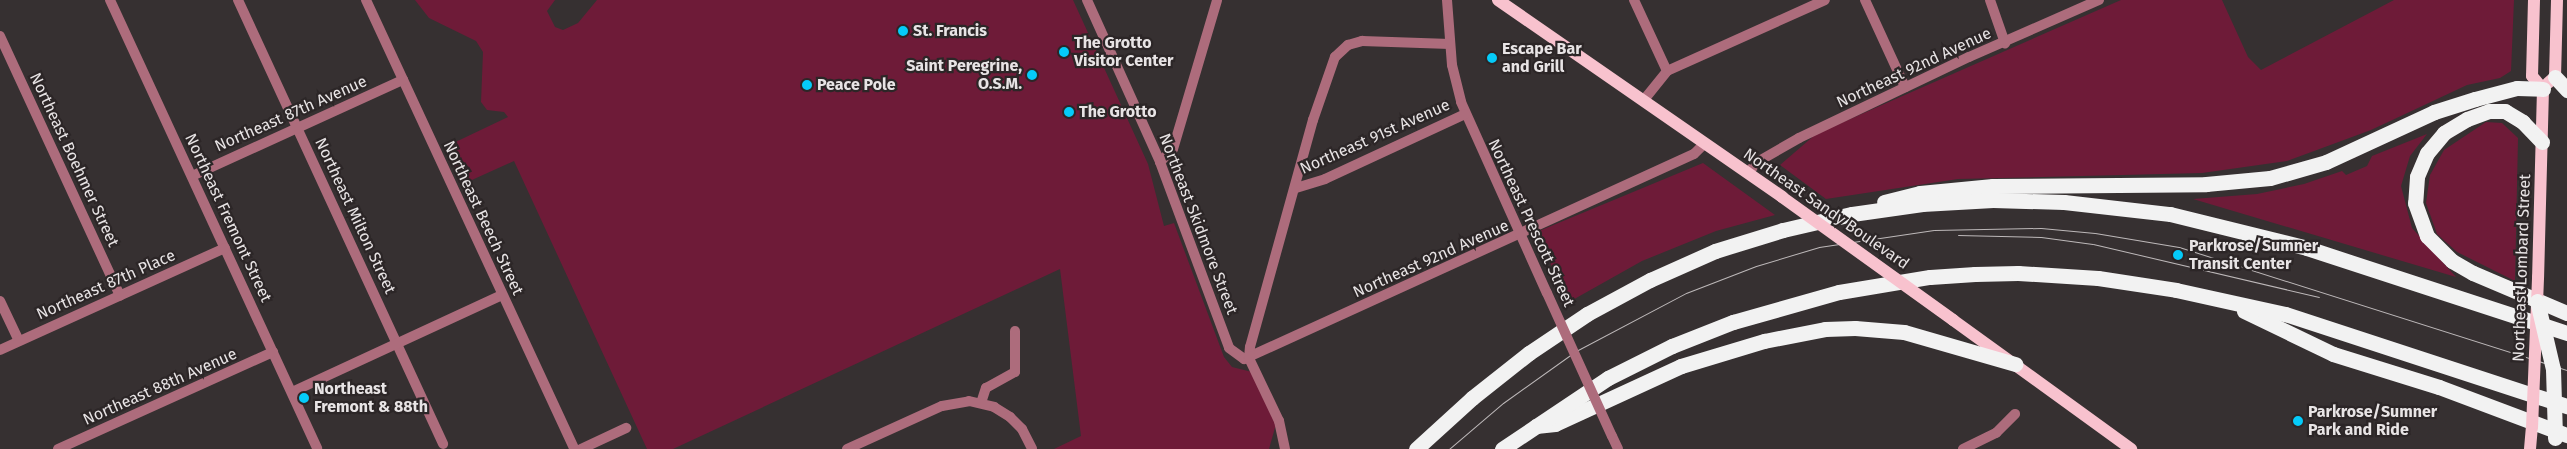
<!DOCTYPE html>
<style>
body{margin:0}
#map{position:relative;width:2567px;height:449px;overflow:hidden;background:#363031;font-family:"Fira Sans",sans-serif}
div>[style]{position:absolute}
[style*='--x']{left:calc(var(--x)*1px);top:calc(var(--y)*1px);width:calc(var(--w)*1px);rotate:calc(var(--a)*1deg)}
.green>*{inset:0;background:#6e1b38}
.minor>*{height:10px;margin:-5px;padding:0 5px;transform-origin:5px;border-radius:5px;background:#ad6c7c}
.major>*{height:12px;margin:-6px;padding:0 6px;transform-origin:6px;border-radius:6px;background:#f8c2ce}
.highway>*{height:15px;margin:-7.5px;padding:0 7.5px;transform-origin:7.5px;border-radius:7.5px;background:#f2f2f2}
.tram>*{height:1px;margin:-0.5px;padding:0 0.5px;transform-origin:0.5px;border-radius:0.5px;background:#bdb8b9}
.minor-bridge>*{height:10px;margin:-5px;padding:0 5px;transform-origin:5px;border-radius:5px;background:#ad6c7c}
.major-bridge>*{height:12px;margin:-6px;padding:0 6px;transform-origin:6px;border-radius:6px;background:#f8c2ce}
.highway-bridge>*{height:15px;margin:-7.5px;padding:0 7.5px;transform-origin:7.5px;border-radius:7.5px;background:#f2f2f2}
.dots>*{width:14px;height:14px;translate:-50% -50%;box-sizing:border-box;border:2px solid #2c2627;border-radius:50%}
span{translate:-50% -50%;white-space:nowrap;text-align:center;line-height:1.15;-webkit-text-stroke:4.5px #2c2627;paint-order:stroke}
.poi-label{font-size:16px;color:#e8e4e5;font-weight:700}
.left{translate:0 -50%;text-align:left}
.right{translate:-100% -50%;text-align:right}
.street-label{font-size:16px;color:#e8e4e5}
</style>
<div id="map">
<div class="green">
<div style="clip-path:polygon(415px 0,555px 0,547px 11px,555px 27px,563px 30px,578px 23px,597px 0,1073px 0,1148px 164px,1164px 226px,1174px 223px,1224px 357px,1232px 367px,1252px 372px,1276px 424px,1269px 449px,1054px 449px,1081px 436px,1060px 269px,673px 449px,647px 449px,514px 161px,463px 184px,445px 147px,508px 117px,504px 112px,487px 110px,481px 102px,483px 52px,476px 41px,429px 18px)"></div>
<div style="clip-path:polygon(2121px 0,2222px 0,2248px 57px,2261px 70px,2394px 0,2514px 0,2511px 71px,2500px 78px,2467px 85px,2371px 130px,2287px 161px,2202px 173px,1958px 179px,1826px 199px,1780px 165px,1816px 134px)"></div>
<div style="clip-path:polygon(2486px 122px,2502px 123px,2518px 138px,2515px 281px,2457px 252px,2437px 234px,2426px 203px,2430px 175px,2444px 150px)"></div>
<div style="clip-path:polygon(2427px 134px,2410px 156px,2401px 186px,2412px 228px,2456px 277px,2193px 199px,2257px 194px,2304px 184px,2342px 171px,2346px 175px,2367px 166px,2372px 156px)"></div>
<div style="clip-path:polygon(1703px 163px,1775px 215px,1716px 231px,1642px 261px,1569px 302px,1539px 240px,1539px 231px)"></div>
</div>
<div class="minor">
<div style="--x:110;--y:0;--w:494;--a:65.2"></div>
<div style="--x:238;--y:0;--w:489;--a:65.2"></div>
<div style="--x:366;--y:0;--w:495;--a:65.1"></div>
<div style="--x:1087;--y:0;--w:178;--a:65.7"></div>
<div style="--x:1160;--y:162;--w:198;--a:69.6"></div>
<div style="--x:1229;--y:348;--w:19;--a:36"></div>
<div style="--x:1244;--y:359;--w:494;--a:-24.5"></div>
<div style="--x:1694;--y:154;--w:14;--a:-45"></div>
<div style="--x:1447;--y:0;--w:65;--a:85.6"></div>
<div style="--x:1452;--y:65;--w:38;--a:76"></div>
<div style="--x:1461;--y:102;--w:209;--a:65.8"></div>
<div style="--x:1634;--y:0;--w:78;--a:65.1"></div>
<div style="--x:1865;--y:0;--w:96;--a:65.3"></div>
<div style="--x:1990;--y:0;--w:46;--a:70.8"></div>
<div style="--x:0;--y:36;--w:286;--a:65.2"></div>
<div style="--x:1643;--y:101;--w:38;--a:-51"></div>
<div style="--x:1667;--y:71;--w:173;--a:-24.2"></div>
<div style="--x:1160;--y:162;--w:18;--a:-45"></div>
<div style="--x:1173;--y:149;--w:155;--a:-73.5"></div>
<div style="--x:1747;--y:173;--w:17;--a:-45"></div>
<div style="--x:1759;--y:161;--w:46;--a:-29.9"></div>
<div style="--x:1799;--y:138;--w:188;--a:-25.5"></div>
<div style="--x:1969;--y:57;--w:142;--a:-23.7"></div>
<div style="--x:192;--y:176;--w:232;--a:-24.5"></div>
<div style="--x:1296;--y:188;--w:30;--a:-17"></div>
<div style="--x:1325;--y:179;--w:154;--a:-24.9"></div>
<div style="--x:0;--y:301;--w:44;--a:64.6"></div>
<div style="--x:0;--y:350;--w:247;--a:-24.4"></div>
<div style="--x:292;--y:392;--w:231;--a:-24.8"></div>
<div style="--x:981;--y:403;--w:16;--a:-72"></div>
<div style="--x:986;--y:388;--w:33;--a:-29"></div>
<div style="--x:1015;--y:372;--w:41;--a:-90"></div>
<div style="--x:1612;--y:436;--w:14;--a:65"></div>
<div style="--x:58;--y:449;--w:236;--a:-24.3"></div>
<div style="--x:581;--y:449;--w:50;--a:-25"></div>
<div style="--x:847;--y:449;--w:104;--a:-24.4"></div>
<div style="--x:942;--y:406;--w:27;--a:-10"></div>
<div style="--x:969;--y:401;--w:26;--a:13"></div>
<div style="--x:994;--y:407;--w:19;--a:32"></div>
<div style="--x:1010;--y:417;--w:17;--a:45"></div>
<div style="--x:1022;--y:429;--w:22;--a:63"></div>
<div style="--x:1285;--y:449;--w:29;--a:-102"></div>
<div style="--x:1279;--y:421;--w:70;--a:-115.5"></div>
<div style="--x:1249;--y:358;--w:11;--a:-85"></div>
<div style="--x:1250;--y:347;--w:236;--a:-74.5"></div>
<div style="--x:1313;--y:120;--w:67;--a:-70.8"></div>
<div style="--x:1335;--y:57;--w:18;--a:-43"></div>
<div style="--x:1348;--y:45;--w:15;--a:-16"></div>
<div style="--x:1362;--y:41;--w:88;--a:2"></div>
<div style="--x:1963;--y:449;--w:37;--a:-26"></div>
<div style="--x:1996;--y:433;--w:27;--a:-45"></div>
</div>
<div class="major">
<div style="--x:1498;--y:0;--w:346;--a:34.7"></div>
<div style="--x:2534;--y:0;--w:76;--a:91.5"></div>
<div style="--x:2532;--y:76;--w:17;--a:50"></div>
<div style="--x:2543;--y:89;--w:188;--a:91.5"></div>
<div style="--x:2548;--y:83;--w:9;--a:-41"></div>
<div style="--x:2555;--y:77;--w:77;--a:-88.5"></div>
<div style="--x:1953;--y:320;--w:220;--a:35.9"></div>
<div style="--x:2530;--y:449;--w:21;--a:-85"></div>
</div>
<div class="highway">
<div style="--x:2555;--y:77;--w:18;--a:47"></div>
<div style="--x:2542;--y:142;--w:28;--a:-134"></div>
<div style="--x:2523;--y:122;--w:21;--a:-149"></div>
<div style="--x:2505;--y:111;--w:16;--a:180"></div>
<div style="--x:2489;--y:111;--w:23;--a:160"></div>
<div style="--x:2467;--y:119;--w:27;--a:149"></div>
<div style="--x:2444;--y:133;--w:26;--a:130"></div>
<div style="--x:2427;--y:153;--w:26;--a:113"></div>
<div style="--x:2417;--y:177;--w:26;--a:94"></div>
<div style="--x:2415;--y:203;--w:35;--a:70"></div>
<div style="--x:2427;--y:236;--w:35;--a:45"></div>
<div style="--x:2452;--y:261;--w:24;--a:30"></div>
<div style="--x:2473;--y:273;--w:102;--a:23.1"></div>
<div style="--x:1884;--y:202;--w:37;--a:-14"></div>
<div style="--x:1920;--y:193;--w:73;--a:-5.5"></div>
<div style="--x:1993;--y:186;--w:213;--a:-0.5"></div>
<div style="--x:2206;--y:184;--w:64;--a:-5.4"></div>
<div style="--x:2270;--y:178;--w:58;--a:-15.9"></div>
<div style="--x:2326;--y:162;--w:119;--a:-24.8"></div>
<div style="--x:2434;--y:112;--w:43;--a:-17.6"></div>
<div style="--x:2475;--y:99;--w:43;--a:-14.7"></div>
<div style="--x:2517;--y:88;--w:26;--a:2"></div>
<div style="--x:2244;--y:311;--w:99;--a:25.8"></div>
<div style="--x:2333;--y:354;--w:111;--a:17.3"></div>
<div style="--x:2439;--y:387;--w:137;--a:20.6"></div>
<div style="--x:1536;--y:426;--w:19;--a:-6"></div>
<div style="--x:1555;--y:424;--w:139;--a:-24.7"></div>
<div style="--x:1681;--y:366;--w:87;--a:-16.8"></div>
<div style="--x:1764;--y:341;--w:62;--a:-11.1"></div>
<div style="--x:1825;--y:329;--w:30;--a:-2"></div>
<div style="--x:1855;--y:328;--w:49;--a:4.7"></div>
<div style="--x:1904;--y:332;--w:116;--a:16.1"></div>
<div style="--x:1416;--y:449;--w:76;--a:-42.3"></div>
<div style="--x:1472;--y:398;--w:73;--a:-38.3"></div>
<div style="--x:1529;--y:353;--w:70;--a:-33.9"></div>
<div style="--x:1587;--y:314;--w:72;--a:-28.4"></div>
<div style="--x:1650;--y:280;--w:71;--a:-24"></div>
<div style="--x:1715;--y:251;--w:71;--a:-17.2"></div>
<div style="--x:1783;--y:230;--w:71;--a:-13.1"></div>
<div style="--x:1852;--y:214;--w:71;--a:-8.1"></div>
<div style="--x:1922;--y:204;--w:71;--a:-3.2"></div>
<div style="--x:1993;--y:200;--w:71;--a:1.6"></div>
<div style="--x:2064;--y:202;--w:107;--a:6.5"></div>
<div style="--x:2170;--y:214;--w:141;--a:13.9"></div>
<div style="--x:2307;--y:248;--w:274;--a:18.1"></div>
<div style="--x:1502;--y:449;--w:128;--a:-33.8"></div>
<div style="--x:1608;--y:378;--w:72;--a:-26.6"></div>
<div style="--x:1672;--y:346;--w:66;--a:-21.5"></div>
<div style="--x:1733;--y:322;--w:110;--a:-15.8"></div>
<div style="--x:1839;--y:292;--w:92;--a:-9.4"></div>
<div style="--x:1930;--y:277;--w:45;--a:-3.8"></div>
<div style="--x:1975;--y:274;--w:43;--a:-1.3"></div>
<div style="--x:2018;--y:273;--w:80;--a:3.6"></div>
<div style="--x:2098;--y:278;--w:79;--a:8.7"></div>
<div style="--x:2176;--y:290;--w:112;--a:12.4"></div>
<div style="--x:2285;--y:314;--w:297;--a:18.1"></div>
</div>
<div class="tram">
<div style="--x:1958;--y:235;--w:83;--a:1.4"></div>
<div style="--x:2041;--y:237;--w:52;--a:7.7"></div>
<div style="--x:2093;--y:244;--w:232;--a:13.2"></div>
<div style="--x:1449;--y:449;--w:71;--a:-40.4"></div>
<div style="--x:1503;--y:403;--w:90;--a:-35.5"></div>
<div style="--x:1576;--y:351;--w:124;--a:-27.8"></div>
<div style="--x:1686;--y:293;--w:75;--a:-21.1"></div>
<div style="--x:1756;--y:266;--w:66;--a:-16.8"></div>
<div style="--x:1819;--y:247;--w:116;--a:-8.4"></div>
<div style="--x:1934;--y:230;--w:107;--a:-1.1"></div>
<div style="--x:2041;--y:228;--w:54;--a:5.3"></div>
<div style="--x:2095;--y:233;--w:85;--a:9.5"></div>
<div style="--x:2179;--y:247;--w:407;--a:17.6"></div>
</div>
<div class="minor-bridge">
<div style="--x:1547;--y:293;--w:157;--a:65.6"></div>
</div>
<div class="major-bridge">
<div style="--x:1782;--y:197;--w:211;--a:35.7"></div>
<div style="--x:2532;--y:428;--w:151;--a:-87.7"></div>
</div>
<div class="highway-bridge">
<div style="--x:2537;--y:301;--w:70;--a:76.8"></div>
<div style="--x:2553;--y:369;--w:69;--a:88.3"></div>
</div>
<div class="dots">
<div style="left:903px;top:31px;background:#05cbf9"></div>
<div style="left:1064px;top:52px;background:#05cbf9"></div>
<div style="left:1492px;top:58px;background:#05cbf9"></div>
<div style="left:1032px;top:75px;background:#05cbf9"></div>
<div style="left:807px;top:85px;background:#05cbf9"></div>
<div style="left:1069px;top:112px;background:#05cbf9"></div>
<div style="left:2178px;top:255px;background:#05cbf9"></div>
<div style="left:304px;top:398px;background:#05cbf9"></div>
<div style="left:2298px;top:421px;background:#05cbf9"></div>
</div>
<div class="poi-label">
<span class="left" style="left:913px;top:31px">St. Francis</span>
<span class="left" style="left:1074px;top:52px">The Grotto<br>Visitor Center</span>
<span class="left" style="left:1502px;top:58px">Escape Bar<br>and Grill</span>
<span class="right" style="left:1022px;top:75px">Saint Peregrine,<br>O.S.M.</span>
<span class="left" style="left:817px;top:85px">Peace Pole</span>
<span class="left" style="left:1079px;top:112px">The Grotto</span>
<span class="left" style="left:2189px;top:255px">Parkrose/Sumner<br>Transit Center</span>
<span class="left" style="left:314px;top:398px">Northeast<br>Fremont &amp; 88th</span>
<span class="left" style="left:2308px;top:421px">Parkrose/Sumner<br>Park and Ride</span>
</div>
<div class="street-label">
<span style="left:1914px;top:68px;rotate:-25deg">Northeast 92nd Avenue</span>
<span style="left:291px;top:114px;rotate:-24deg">Northeast 87th Avenue</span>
<span style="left:1375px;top:137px;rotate:-24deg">Northeast 91st Avenue</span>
<span style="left:74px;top:160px;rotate:65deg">Northeast Boehmer Street</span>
<span style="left:1826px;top:209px;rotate:35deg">Northeast Sandy Boulevard</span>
<span style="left:355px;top:216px;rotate:65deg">Northeast Milton Street</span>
<span style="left:228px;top:218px;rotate:65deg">Northeast Fremont Street</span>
<span style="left:483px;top:218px;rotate:65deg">Northeast Beech Street</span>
<span style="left:1531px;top:223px;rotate:65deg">Northeast Prescott Street</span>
<span style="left:1198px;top:224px;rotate:69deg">Northeast Skidmore Street</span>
<span style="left:1431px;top:259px;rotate:-24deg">Northeast 92nd Avenue</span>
<span style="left:2522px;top:268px;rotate:-88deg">Northeast Lombard Street</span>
<span style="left:106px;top:285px;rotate:-24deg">Northeast 87th Place</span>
<span style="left:160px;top:387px;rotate:-24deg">Northeast 88th Avenue</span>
</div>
</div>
